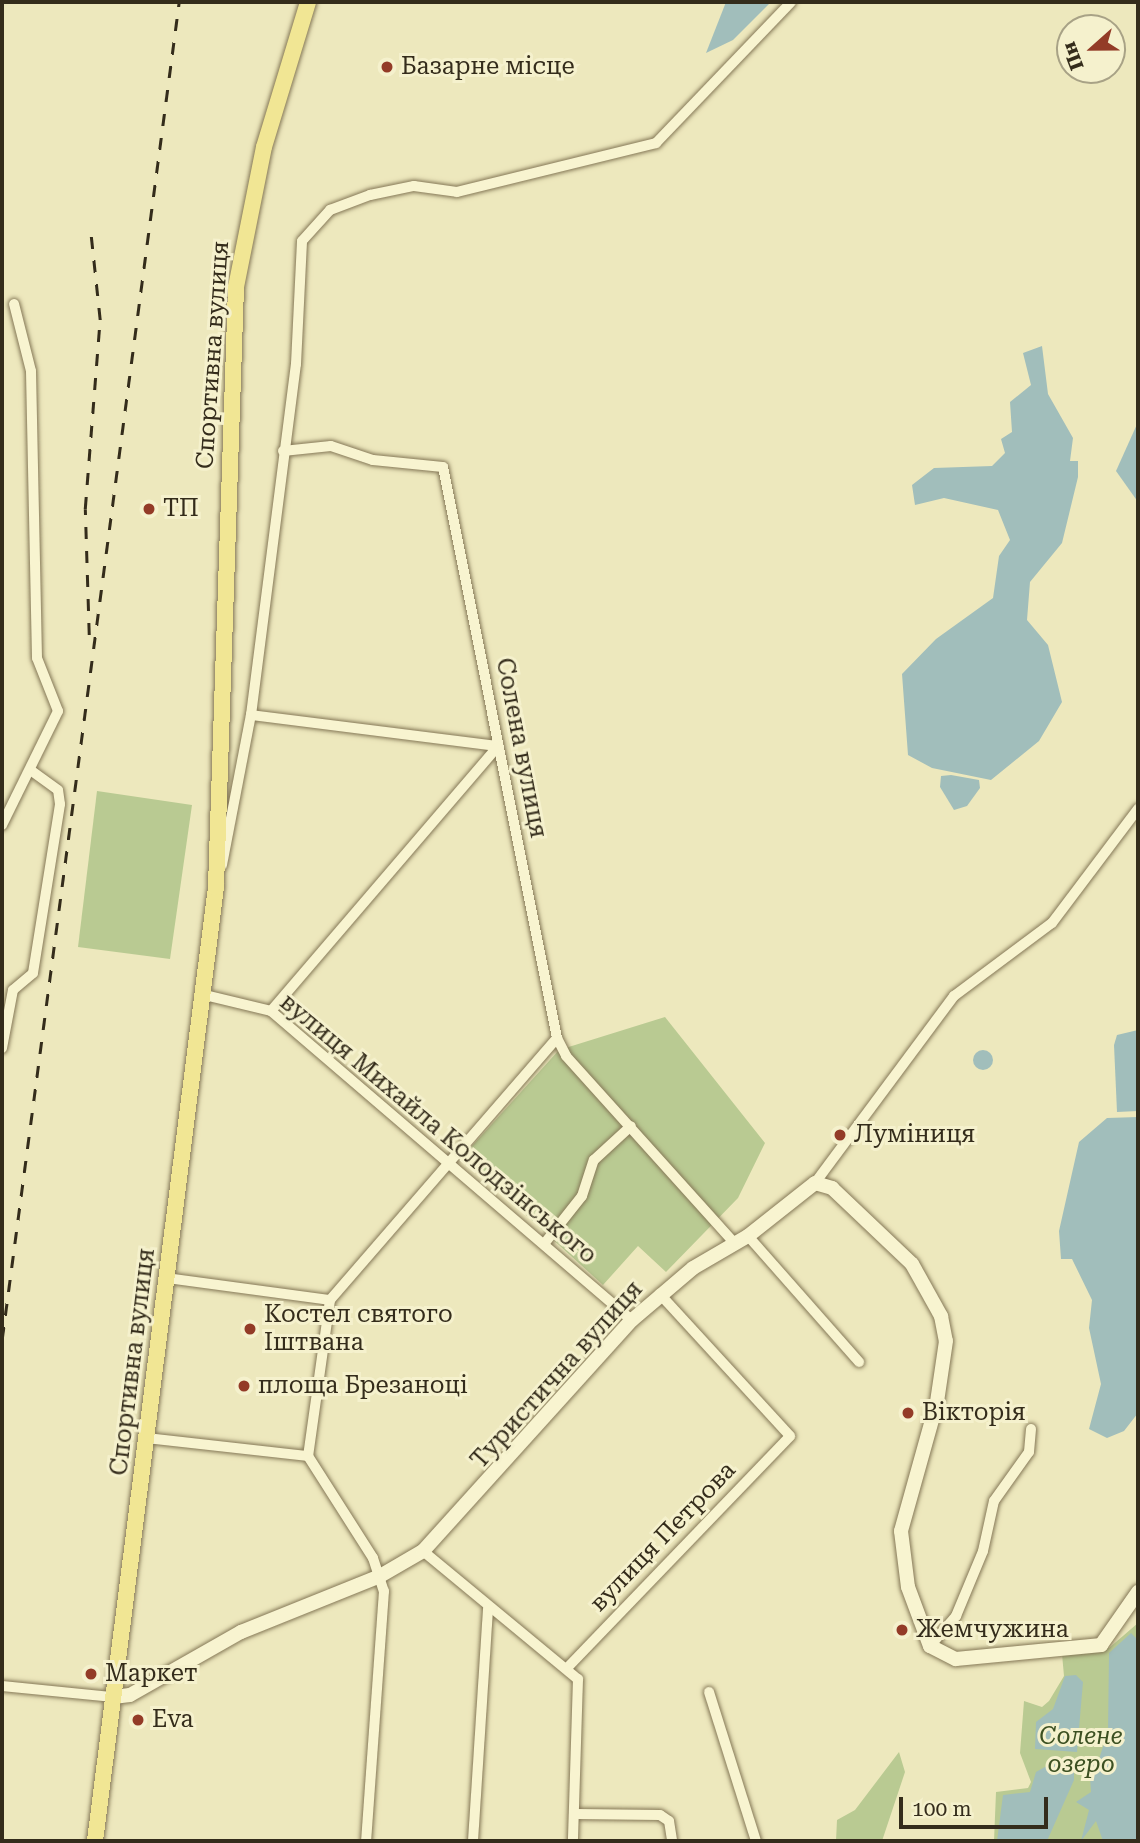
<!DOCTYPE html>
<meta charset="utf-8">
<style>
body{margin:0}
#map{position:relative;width:1140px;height:1843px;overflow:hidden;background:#ede8bd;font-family:"Roboto Serif",serif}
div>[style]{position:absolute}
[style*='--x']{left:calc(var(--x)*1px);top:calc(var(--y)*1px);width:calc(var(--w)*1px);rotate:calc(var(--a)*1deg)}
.green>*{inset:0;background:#b9ca92}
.water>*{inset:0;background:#a1bebb}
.round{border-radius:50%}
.roads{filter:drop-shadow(0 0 2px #857857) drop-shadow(0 0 2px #857857)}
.street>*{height:10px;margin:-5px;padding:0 5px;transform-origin:5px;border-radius:5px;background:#f8f4d0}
.secondary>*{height:14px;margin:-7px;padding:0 7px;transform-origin:7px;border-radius:7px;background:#f8f4d0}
.primary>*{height:16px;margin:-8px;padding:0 8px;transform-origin:8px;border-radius:8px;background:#f1e694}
.rail>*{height:2.5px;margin-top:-1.25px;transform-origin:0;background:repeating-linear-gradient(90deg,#342c1b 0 12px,transparent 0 24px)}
.dots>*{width:19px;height:19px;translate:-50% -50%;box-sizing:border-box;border:4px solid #f5f1cd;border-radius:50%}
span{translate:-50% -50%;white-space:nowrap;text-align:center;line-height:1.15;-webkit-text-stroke:6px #f5f1cd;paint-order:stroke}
.poi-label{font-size:24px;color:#342c1b}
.left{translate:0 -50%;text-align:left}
.street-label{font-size:24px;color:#342c1b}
.park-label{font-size:24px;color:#3c5022;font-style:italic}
.frame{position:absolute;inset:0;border:4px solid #342c1b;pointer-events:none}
.north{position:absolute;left:1056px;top:14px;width:70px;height:70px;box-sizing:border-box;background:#f5f1cd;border:2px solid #a8a286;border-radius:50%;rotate:249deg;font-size:19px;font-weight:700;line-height:28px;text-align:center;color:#342c1b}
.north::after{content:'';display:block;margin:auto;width:24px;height:32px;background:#933b27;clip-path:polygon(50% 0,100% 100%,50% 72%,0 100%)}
.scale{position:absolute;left:899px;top:1797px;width:149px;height:32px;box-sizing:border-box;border:4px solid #342c1b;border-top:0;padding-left:9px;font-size:21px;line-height:24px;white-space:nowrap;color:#342c1b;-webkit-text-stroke:5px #f5f1cd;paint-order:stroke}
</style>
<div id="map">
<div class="green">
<div style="clip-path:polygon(97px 791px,192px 805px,170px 959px,78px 947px)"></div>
<div style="clip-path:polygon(665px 1017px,765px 1143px,738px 1198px,666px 1272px,638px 1246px,603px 1285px,462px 1157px,559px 1050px)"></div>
<div style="clip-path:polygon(1138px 1623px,1138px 1841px,994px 1841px,996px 1792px,1028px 1788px,1031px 1782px,1020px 1753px,1024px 1701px,1042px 1707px,1049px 1701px,1064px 1676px,1062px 1654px,1109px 1648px)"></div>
<div style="clip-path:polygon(899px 1752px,905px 1772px,882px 1841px,836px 1841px,837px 1820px,855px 1810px)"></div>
</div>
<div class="water">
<div style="clip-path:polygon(726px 2px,771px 2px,733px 40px,706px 53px)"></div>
<div style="clip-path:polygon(1042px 346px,1048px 394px,1073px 438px,1070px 461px,1078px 461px,1078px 477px,1062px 543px,1030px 582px,1027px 620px,1048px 645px,1062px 702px,1039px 741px,991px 780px,932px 768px,908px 755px,902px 674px,936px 639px,993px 598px,999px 556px,1010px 540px,998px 510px,944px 498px,915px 505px,912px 485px,934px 468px,992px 466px,1005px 453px,1001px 439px,1012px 432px,1010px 402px,1031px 385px,1023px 353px)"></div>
<div style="clip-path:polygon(1138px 422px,1138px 502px,1116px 471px)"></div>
<div style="clip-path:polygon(951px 775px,979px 780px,980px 788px,967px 806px,954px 810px,940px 787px,941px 776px)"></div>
<div style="clip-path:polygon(1138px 1030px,1138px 1111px,1117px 1112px,1114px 1045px,1117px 1035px)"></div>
<div class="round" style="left:973px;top:1050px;width:20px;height:20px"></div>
<div style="clip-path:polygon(1138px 1117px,1138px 1413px,1124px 1431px,1107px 1438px,1089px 1429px,1101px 1384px,1089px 1328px,1092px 1300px,1072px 1259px,1061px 1259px,1059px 1231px,1079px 1142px,1107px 1118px)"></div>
<div style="clip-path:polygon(1131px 1633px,1138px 1640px,1138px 1841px,1103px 1841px,1096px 1821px,1081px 1841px,1089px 1810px,1076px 1802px,1091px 1792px,1089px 1763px,1099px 1759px,1108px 1731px,1109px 1653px)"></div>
<div style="clip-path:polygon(1076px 1675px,1083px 1682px,1077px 1752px,1035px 1749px,1036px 1722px,1053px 1709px,1065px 1676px)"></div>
<div style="clip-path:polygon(1052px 1763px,1074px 1765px,1074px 1780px,1047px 1841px,997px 1841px,1003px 1795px,1030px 1792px,1036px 1772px)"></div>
</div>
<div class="roads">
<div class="street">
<div style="--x:283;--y:451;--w:48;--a:-5.9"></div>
<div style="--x:331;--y:446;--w:44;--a:18.4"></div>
<div style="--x:373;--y:460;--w:70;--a:5.7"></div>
<div style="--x:443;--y:467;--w:582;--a:78.71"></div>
<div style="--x:557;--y:1038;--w:347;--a:130.9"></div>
<div style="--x:330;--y:1300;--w:158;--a:98"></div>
<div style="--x:308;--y:1456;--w:121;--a:57.5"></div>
<div style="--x:373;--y:1558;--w:35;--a:72"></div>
<div style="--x:384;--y:1591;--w:251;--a:94.1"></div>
<div style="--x:251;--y:715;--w:249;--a:7.2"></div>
<div style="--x:2;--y:825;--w:127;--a:-63.8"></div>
<div style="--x:58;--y:711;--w:57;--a:-111.6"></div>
<div style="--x:37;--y:658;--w:287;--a:-91.2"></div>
<div style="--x:31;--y:371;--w:69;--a:-104.2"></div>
<div style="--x:222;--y:865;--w:153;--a:-79.1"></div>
<div style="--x:251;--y:715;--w:354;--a:-82.7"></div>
<div style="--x:296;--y:364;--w:123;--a:-87.2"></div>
<div style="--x:302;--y:241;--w:42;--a:-47.9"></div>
<div style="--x:330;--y:210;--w:43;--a:-20.6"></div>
<div style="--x:370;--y:195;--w:45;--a:-11.6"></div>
<div style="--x:414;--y:186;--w:43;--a:7.9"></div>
<div style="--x:457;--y:192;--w:205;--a:-13.8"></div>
<div style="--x:656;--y:143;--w:195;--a:-46.2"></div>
<div style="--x:205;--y:995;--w:68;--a:13.6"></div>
<div style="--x:271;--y:1011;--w:475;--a:40.6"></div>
<div style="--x:271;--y:1011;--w:349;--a:-49.4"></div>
<div style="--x:557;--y:1038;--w:20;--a:63"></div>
<div style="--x:566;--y:1056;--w:253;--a:48"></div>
<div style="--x:2;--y:1048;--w:59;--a:-79.3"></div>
<div style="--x:13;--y:990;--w:26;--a:-40"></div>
<div style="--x:33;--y:973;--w:171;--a:-80.9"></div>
<div style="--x:60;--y:804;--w:14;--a:-98"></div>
<div style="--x:58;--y:790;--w:32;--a:-144"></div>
<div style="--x:815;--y:1183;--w:233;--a:-53.4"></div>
<div style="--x:954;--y:996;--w:122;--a:-36.7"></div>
<div style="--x:1052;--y:923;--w:143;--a:-53"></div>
<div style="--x:748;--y:1236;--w:168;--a:48.6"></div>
<div style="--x:544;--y:1244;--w:61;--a:-51.6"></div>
<div style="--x:582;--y:1196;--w:38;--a:-72"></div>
<div style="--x:594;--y:1160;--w:50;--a:-42.6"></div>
<div style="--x:167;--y:1278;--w:164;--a:7.7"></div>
<div style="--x:147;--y:1438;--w:162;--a:6.4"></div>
<div style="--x:423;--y:1551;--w:201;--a:39.6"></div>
<div style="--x:578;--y:1679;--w:162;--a:91.8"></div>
<div style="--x:930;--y:1646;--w:40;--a:-49"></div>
<div style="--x:956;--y:1616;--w:70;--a:-67.4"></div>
<div style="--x:983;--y:1551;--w:51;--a:-77.6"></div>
<div style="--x:994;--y:1501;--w:60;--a:-54.5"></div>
<div style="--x:1029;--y:1452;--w:23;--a:-85"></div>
<div style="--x:568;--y:1667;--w:320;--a:-46.1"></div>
<div style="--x:790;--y:1436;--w:193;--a:-132.5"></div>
<div style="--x:2;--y:1686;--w:112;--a:5.7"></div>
<div style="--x:709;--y:1692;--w:156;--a:72.5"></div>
<div style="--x:576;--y:1814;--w:84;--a:0.7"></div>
<div style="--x:660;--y:1815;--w:11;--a:34"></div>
<div style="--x:669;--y:1821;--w:20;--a:81"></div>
<div style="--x:473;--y:1841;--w:233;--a:-86.3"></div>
</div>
<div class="secondary">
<div style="--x:113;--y:1697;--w:17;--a:-7"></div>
<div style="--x:130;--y:1695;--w:128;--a:-29.6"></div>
<div style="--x:241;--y:1632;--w:150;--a:-21.9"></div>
<div style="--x:380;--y:1576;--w:50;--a:-30.2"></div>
<div style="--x:423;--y:1551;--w:312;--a:-47.9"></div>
<div style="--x:632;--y:1320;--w:80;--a:-40.4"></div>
<div style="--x:693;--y:1268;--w:64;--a:-30.2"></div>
<div style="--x:748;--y:1236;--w:85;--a:-38.3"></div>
<div style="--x:815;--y:1183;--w:18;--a:16"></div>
<div style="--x:832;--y:1188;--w:110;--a:43.5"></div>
<div style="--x:912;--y:1264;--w:60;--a:60.9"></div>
<div style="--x:941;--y:1316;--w:25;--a:79"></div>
<div style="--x:946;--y:1341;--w:62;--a:98.4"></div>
<div style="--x:937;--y:1402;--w:134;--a:105.6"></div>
<div style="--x:901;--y:1531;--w:56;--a:82.9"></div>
<div style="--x:908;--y:1587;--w:63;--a:69.6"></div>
<div style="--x:930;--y:1646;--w:29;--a:27"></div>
<div style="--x:956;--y:1659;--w:146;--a:-5.5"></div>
<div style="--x:1101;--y:1645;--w:65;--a:-55.1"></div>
</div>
<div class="primary">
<div style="--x:95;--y:1841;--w:962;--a:-82.77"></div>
<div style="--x:216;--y:887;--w:600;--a:-88.09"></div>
<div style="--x:236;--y:287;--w:143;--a:-78.7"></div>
<div style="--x:264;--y:147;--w:152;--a:-73.1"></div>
</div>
</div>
<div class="rail">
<div style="--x:89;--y:635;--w:126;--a:-91.8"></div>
<div style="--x:85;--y:509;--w:190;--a:-85.5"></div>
<div style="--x:100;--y:320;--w:95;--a:-96.1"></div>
<div style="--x:2;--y:1339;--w:1349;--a:-82.46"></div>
</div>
<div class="dots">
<div style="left:387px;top:67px;background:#933b27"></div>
<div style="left:149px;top:509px;background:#933b27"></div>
<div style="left:840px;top:1135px;background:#933b27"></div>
<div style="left:250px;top:1329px;background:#933b27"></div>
<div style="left:244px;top:1386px;background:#933b27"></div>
<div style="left:908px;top:1413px;background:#933b27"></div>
<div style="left:902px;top:1630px;background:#933b27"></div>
<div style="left:91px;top:1674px;background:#933b27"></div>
<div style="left:138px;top:1720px;background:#933b27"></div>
</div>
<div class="poi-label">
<span class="left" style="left:401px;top:67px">Базарне місце</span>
<span class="left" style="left:163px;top:509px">ТП</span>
<span class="left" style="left:854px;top:1135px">Луміниця</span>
<span class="left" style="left:264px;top:1329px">Костел святого<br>Іштвана</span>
<span class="left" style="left:258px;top:1386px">площа Брезаноці</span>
<span class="left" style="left:922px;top:1413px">Вікторія</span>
<span class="left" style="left:916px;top:1630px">Жемчужина</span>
<span class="left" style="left:105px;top:1674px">Маркет</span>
<span class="left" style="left:152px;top:1720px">Eva</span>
</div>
<div class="street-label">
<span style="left:213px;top:355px;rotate:-86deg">Спортивна вулиця</span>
<span style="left:521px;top:748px;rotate:79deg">Солена вулиця</span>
<span style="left:438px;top:1129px;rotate:40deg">вулиця Михайла Колодзінського</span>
<span style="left:133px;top:1362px;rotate:-83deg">Спортивна вулиця</span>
<span style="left:557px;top:1375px;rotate:-48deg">Туристична вулиця</span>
<span style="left:663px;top:1537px;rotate:-46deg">вулиця Петрова</span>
</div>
<div class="park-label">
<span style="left:1081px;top:1751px">Солене<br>озеро</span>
</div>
<div class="frame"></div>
<div class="north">Пн</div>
<div class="scale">100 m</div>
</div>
